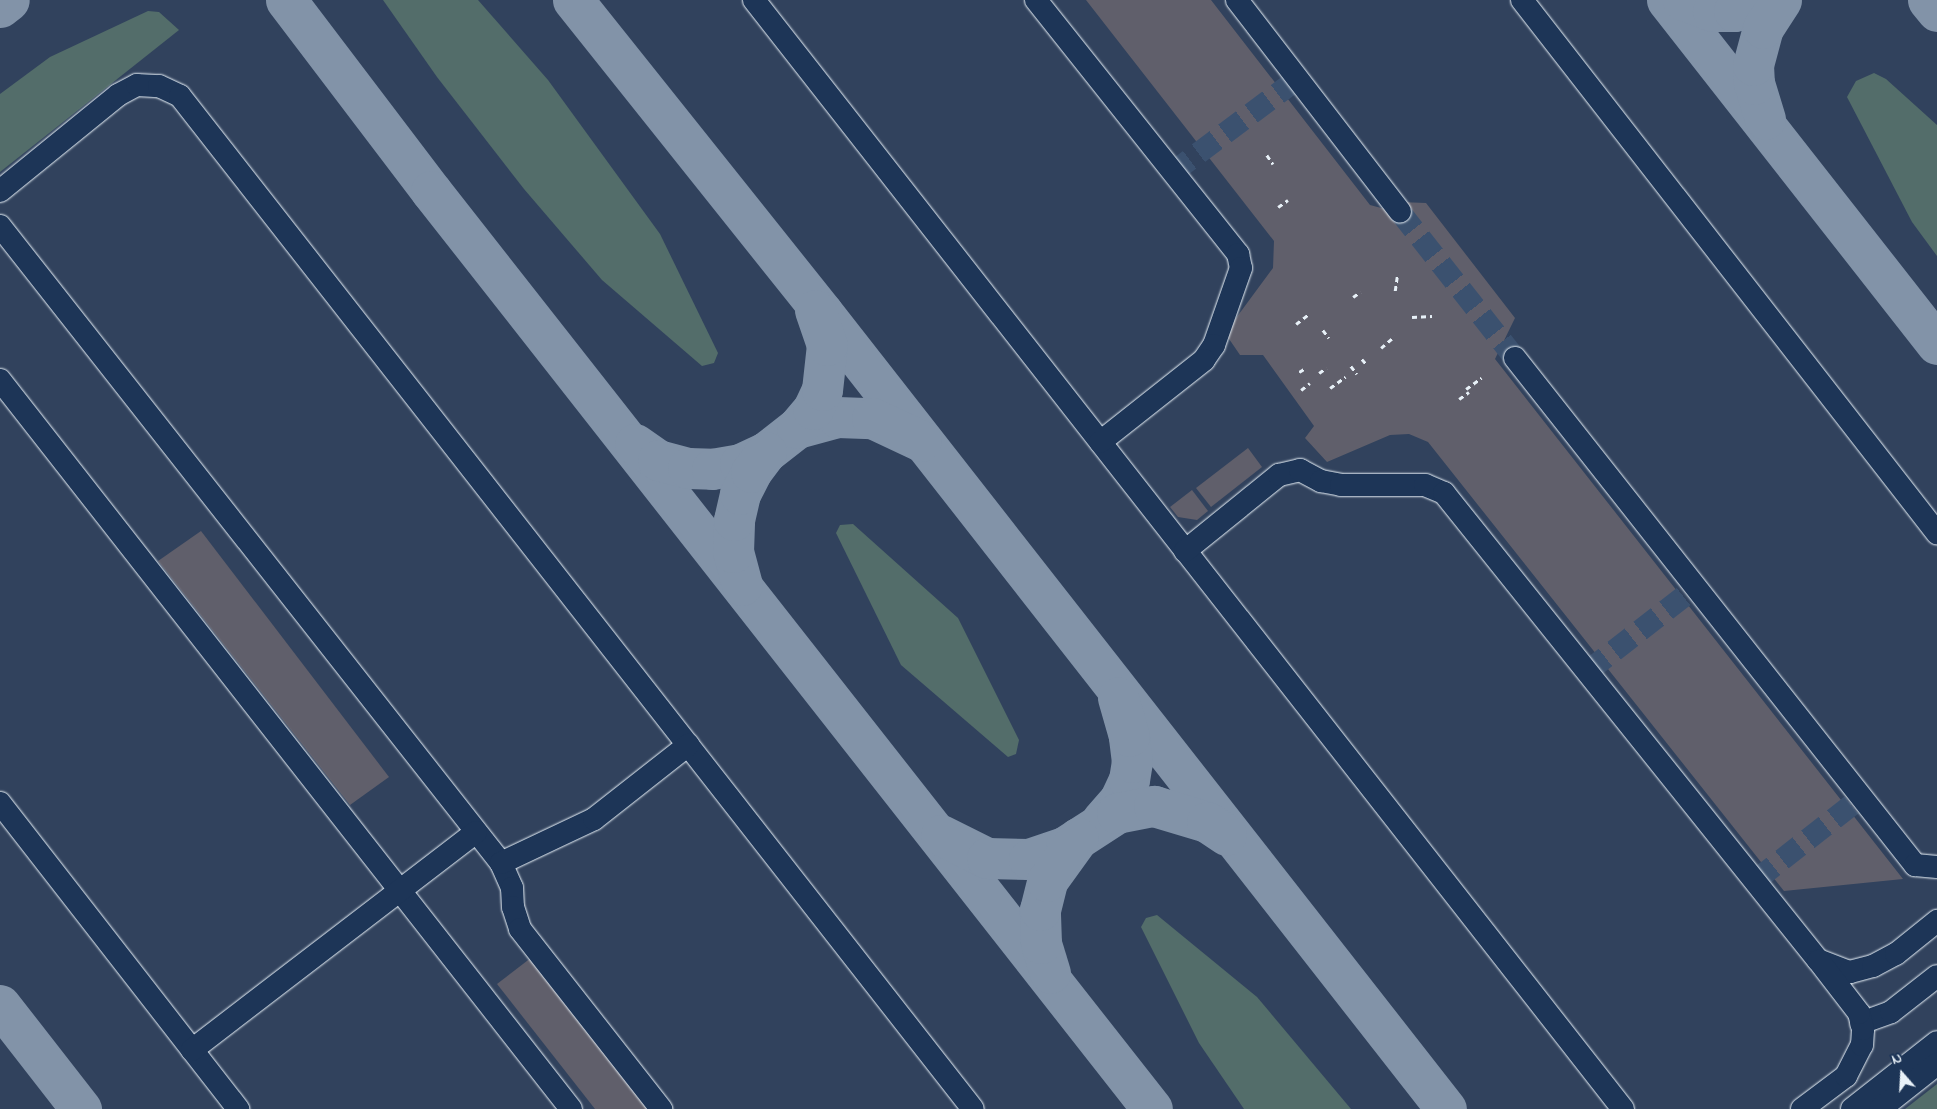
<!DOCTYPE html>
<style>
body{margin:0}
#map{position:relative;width:1937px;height:1109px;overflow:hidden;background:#1d3557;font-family:"Indie Flower",sans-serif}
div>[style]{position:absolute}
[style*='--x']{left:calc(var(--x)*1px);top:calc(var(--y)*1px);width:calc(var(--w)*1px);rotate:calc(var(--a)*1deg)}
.built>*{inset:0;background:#31425d}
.green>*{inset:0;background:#536d6a}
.taxiway>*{height:41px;margin:-20.5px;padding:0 20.5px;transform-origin:20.5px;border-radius:20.5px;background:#8293a8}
.building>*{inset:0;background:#605f6b}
.minor-tunnel>*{height:22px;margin-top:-11px;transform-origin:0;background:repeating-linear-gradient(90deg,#3b516f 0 22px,transparent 0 33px)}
.path>*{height:2.5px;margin-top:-1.25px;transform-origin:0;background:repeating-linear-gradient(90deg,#e8f1f8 0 5px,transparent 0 9px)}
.roads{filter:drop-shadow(0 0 1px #e8f1f8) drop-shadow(0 0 1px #e8f1f8)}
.minor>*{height:22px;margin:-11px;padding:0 11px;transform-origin:11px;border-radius:11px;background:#1d3557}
span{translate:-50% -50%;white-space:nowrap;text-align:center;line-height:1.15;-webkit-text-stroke:4px #1d3557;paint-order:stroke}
.north{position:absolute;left:1877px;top:1049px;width:50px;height:50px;-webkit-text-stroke:4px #1d3557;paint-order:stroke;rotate:341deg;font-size:14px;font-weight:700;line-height:20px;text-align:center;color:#e8f1f8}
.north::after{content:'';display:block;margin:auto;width:18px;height:22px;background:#e8f1f8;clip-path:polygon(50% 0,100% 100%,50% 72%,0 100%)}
</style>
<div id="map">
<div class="built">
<div style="clip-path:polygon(0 0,1937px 0,1937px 1109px,0 1109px)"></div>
</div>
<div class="green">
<div style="clip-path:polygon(383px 0,478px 0,548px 80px,660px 234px,718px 353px,714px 363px,702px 366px,602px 280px,524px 189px,437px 77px)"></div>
<div style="clip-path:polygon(148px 11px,159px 12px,179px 30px,0 172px,0 94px,50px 57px)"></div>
<div style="clip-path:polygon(1874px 73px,1886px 79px,1937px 125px,1937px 256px,1912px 222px,1847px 97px,1856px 81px)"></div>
<div style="clip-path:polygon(853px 524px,958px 618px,1019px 740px,1016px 754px,1008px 757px,901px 665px,836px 533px,840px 525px)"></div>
<div style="clip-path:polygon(1157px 915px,1257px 997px,1351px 1109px,1244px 1109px,1199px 1043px,1141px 927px,1146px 918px)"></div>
<div style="clip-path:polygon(1937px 1084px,1937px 1109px,1905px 1109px)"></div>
</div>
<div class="taxiway">
<div style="--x:286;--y:0;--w:240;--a:52.8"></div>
<div style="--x:431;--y:191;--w:1167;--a:51.85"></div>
<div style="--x:573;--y:0;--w:399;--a:51.4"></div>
<div style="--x:822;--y:312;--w:1012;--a:51.94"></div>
<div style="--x:1667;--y:0;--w:437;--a:51.9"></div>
<div style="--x:1683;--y:0;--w:32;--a:20"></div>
<div style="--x:1713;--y:11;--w:21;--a:0"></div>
<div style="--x:1734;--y:11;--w:46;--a:-13.7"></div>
<div style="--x:1928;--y:0;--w:14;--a:51"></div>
<div style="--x:0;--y:7;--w:11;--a:-38"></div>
<div style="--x:1765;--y:119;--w:37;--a:-107"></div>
<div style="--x:1754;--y:84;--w:19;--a:-93"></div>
<div style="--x:1753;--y:65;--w:38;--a:-75"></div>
<div style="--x:1763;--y:28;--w:33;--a:-57"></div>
<div style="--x:797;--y:428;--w:41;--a:-15.4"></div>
<div style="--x:837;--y:417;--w:35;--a:2"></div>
<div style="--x:872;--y:418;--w:54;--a:25.1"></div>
<div style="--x:635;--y:444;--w:28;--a:35"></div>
<div style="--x:658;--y:460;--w:31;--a:15"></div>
<div style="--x:688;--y:468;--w:24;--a:2"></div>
<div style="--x:712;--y:469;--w:28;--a:-10"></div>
<div style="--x:740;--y:464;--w:29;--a:-25"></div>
<div style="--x:766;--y:452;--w:39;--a:-38"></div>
<div style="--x:797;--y:428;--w:25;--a:-50"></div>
<div style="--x:813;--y:409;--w:21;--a:-65"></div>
<div style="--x:822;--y:390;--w:45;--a:-83.7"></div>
<div style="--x:827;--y:345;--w:37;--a:-109"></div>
<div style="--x:742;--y:585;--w:34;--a:-105"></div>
<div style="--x:733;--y:552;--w:32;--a:-88"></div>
<div style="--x:734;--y:520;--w:27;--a:-77"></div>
<div style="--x:740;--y:494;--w:25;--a:-63"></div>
<div style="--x:751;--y:472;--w:25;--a:-53"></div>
<div style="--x:1102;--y:820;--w:28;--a:-49"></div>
<div style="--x:1120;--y:799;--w:21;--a:-65"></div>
<div style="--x:1129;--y:780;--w:18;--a:-81"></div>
<div style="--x:1132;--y:762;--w:26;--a:-97"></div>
<div style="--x:1129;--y:736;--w:40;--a:-106"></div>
<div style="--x:941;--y:835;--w:51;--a:26.6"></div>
<div style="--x:987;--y:858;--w:42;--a:1.4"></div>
<div style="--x:1029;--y:859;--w:39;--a:-19"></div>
<div style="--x:1066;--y:846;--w:61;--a:-32.9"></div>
<div style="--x:1117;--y:813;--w:38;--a:-11"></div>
<div style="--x:1154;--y:806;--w:55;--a:16.8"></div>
<div style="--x:1207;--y:822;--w:23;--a:34"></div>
<div style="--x:1050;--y:973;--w:31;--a:-107"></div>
<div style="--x:1041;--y:943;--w:33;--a:-92"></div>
<div style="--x:1040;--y:910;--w:30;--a:-76"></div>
<div style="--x:1047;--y:881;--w:53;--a:-54.2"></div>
<div style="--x:0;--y:1005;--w:132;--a:52.1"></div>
</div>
<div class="building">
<div style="clip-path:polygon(1086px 0,1211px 0,1370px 205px,1385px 209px,1400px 202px,1426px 203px,1515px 318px,1495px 359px,1903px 879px,1784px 891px,1428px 442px,1409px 434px,1390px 435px,1327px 462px,1305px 438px,1314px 426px,1263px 355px,1240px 355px,1225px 333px,1273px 268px,1274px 241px)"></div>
<div style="clip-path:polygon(1248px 448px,1262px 467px,1211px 507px,1196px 488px)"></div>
<div style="clip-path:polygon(1192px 490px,1208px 511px,1197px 520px,1178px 517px,1170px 507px)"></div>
<div style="clip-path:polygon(201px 531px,389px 777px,350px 805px,158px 561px)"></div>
<div style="clip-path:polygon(536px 954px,657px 1109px,595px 1109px,497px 984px)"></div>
</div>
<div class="minor-tunnel">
<div style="--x:1172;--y:173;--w:156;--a:-36.9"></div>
<div style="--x:1400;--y:212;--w:186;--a:51.8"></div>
<div style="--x:1588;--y:671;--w:137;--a:-37.9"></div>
<div style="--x:1756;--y:880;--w:135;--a:-38.1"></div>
</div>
<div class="path">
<div style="--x:1267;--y:155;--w:11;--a:56"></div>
<div style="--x:1278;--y:207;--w:12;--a:-35"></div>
<div style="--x:1395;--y:291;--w:15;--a:-82"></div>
<div style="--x:1353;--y:297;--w:9;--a:-36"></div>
<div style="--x:1412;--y:317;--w:20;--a:-3"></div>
<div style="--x:1296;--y:324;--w:16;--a:-38"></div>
<div style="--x:1323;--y:330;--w:10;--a:53"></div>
<div style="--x:1381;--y:348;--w:18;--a:-41"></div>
<div style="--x:1362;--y:359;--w:8;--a:50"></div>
<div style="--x:1351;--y:366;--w:10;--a:53"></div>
<div style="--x:1299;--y:372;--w:6;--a:-31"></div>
<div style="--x:1319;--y:373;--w:9;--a:-36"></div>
<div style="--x:1330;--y:388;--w:19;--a:-36"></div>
<div style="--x:1466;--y:389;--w:19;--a:-36"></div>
<div style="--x:1301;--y:390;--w:11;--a:-38"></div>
<div style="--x:1459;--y:399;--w:12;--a:-35"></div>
</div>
<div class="roads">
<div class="minor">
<div style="--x:754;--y:0;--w:1409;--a:51.92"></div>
<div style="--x:1036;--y:0;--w:325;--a:51.5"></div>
<div style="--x:1238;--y:254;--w:14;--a:78"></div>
<div style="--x:1241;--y:268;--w:82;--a:109.3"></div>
<div style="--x:1214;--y:345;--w:18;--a:124"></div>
<div style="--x:1204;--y:360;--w:132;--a:141.7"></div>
<div style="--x:1237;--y:0;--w:267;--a:52.4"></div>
<div style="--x:1522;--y:0;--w:676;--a:52.1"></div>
<div style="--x:0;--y:191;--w:152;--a:-39.1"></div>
<div style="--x:118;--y:95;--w:21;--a:-28"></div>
<div style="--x:137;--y:85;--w:22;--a:3"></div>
<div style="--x:159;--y:86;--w:23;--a:25"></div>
<div style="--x:180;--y:96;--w:1286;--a:51.95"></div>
<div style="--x:0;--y:226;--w:810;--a:51.81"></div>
<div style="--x:501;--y:863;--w:27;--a:66"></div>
<div style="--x:512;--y:888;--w:19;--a:87"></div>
<div style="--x:513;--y:907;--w:23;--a:72"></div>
<div style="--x:520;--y:929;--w:229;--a:51.9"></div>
<div style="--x:1515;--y:358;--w:646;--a:51.73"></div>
<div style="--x:1915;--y:865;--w:22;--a:5"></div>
<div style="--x:0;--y:380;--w:926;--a:51.93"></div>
<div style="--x:1185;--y:551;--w:121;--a:-39"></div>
<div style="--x:1279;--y:475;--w:22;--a:-13"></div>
<div style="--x:1300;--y:470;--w:24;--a:28"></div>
<div style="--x:1321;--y:481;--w:20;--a:11"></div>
<div style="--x:1341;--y:485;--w:84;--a:0"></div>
<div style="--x:1425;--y:485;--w:21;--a:23"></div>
<div style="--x:1444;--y:493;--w:598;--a:51.31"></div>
<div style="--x:1818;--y:960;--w:34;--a:21"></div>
<div style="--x:1850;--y:972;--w:24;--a:-15"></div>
<div style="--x:1873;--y:966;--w:26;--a:-28"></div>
<div style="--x:1896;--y:954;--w:53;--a:-38.8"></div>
<div style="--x:0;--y:803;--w:388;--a:52.1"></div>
<div style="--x:501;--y:863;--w:103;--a:-25.3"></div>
<div style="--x:594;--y:819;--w:120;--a:-38.2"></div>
<div style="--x:1861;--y:1023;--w:32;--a:-20"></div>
<div style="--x:1891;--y:1012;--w:58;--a:-38"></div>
<div style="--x:192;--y:1050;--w:358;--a:-37.5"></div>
<div style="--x:1802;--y:1109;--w:55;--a:-36.9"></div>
<div style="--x:1846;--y:1076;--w:35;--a:-63"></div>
<div style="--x:1862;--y:1045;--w:16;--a:-86"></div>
<div style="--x:1863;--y:1029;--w:16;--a:-104"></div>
<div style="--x:1859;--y:1013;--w:66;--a:-127.6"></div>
<div style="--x:1852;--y:1109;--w:108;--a:-38.2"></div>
<div style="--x:1880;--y:1109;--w:73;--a:-38.3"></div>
</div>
</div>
<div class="north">N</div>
</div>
